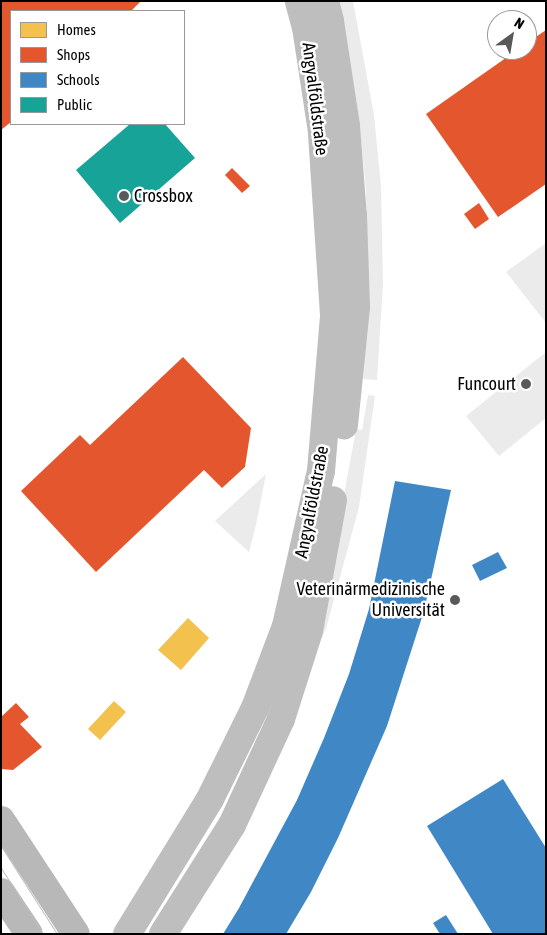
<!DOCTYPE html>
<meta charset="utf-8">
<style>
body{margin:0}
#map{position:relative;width:547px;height:935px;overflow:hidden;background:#fff;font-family:"Asap Condensed",sans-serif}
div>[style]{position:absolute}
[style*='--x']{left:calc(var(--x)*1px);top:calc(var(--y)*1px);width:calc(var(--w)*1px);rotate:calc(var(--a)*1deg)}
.green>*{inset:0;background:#ebebeb}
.homes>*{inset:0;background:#f2c14e}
.shops>*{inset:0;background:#e4572e}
.schools>*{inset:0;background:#3f88c5}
.public>*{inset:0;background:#17a398}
.secondary>*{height:28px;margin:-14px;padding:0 14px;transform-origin:14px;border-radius:14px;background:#b8b8b8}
.primary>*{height:28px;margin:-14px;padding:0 14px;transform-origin:14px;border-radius:14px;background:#bebebe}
.tram>*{height:1px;margin:-0.5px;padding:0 0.5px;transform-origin:0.5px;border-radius:0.5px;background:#bebebe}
.dots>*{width:14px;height:14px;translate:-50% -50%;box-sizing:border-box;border:2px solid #fff;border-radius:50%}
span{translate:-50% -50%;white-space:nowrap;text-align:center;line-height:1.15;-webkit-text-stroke:5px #fff;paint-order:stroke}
.street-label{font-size:18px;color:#000}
.poi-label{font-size:18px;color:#000}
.left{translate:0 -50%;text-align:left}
.right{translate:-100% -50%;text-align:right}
.frame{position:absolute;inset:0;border:2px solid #000;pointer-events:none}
.legend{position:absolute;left:10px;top:10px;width:175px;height:115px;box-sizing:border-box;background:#fff;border:1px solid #999;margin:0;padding:6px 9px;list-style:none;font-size:15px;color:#000}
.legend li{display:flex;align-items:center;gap:10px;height:25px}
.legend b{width:25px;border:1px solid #999}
.north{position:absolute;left:487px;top:10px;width:50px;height:50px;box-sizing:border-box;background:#fff;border:1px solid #999;border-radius:50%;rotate:32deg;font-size:14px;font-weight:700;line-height:20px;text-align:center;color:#000}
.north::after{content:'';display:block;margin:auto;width:18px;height:22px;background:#595959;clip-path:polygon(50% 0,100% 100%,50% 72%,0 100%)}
</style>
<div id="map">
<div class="green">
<div style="clip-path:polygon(338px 1px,353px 1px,374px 115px,381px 187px,383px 283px,377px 380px,363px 379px,368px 296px,366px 190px,358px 111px)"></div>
<div style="clip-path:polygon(546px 243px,546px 323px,506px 272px)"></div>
<div style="clip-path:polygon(546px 352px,546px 418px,499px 456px,466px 416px)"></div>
<div style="clip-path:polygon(368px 395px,375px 396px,359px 507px,326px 629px,323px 634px,319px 633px,356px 429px,362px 430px)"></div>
<div style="clip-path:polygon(266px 474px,256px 525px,249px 552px,215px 521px)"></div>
</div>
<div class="homes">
<div style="clip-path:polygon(188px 618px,209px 638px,181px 670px,158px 650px)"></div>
<div style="clip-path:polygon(114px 701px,126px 712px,100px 740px,88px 729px)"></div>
</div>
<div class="shops">
<div style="clip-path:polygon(1px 1px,141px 1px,131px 11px,11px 11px,11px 122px,1px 130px)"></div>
<div style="clip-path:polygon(546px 30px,546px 184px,498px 217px,426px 114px,517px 50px,527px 50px,527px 43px)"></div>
<div style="clip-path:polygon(232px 168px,250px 186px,242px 193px,225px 175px)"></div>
<div style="clip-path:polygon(479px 203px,489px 219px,475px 229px,464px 214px)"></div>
<div style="clip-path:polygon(183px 357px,251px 428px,245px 467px,222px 488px,204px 470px,96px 572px,21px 491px,80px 435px,90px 445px)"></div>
<div style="clip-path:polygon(16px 703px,29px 717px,20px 724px,42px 747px,13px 770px,1px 769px,1px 717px)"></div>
</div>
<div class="schools">
<div style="clip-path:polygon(395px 481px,451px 490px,424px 611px,387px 726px,338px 838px,311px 892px,286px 934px,223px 934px,239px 908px,297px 800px,324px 738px,349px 674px,369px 609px)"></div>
<div style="clip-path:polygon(498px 552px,507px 568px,480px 581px,472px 565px)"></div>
<div style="clip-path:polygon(503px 779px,546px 848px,546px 934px,493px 934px,427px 826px)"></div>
<div style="clip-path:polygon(446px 915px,458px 934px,440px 934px,433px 923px)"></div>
</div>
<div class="public">
<div style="clip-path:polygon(130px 124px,165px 124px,195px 158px,120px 223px,76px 170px)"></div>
</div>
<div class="secondary">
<div style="--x:1;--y:820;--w:136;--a:56.7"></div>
<div style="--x:1;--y:892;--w:50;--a:56.3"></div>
</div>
<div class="primary">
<div style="--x:325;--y:1;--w:21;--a:76"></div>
<div style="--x:330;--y:21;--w:106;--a:81.3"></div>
<div style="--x:346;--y:126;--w:90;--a:85.6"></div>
<div style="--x:353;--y:216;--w:91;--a:88.1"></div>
<div style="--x:356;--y:307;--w:119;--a:95.8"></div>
<div style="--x:127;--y:934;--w:158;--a:-58.4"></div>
<div style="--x:210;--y:799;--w:102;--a:-63.7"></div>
<div style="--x:255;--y:708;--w:88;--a:-69.3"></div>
<div style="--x:286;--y:626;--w:159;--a:-77.3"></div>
<div style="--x:321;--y:471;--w:157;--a:-85.2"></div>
<div style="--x:334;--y:315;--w:183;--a:-93.8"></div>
<div style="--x:322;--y:132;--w:105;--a:-98.7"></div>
<div style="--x:306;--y:28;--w:28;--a:-105"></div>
<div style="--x:163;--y:934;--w:129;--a:-57.7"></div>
<div style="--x:232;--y:825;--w:117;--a:-65.2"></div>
<div style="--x:281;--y:719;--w:92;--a:-72.3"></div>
<div style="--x:309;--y:631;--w:133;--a:-79.6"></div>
</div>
<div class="tram">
<div style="--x:1;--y:846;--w:104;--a:57.5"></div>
<div style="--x:1;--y:868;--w:78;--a:57.5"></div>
</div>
<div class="dots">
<div style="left:124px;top:196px;background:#595959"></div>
<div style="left:526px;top:384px;background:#595959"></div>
<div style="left:455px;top:600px;background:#595959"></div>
</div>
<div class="street-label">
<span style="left:315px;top:99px;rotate:83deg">Angyalföldstraße</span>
<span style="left:312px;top:502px;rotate:-79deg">Angyalföldstraße</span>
</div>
<div class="poi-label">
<span class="left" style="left:134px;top:196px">Crossbox</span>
<span class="right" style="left:516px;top:384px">Funcourt</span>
<span class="right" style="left:445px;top:600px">Veterinärmedizinische<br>Universität</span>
</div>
<div class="frame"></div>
<ul class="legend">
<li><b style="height:14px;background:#f2c14e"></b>Homes</li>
<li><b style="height:14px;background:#e4572e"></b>Shops</li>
<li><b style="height:14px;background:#3f88c5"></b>Schools</li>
<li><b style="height:14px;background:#17a398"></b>Public</li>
</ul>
<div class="north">N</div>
</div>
